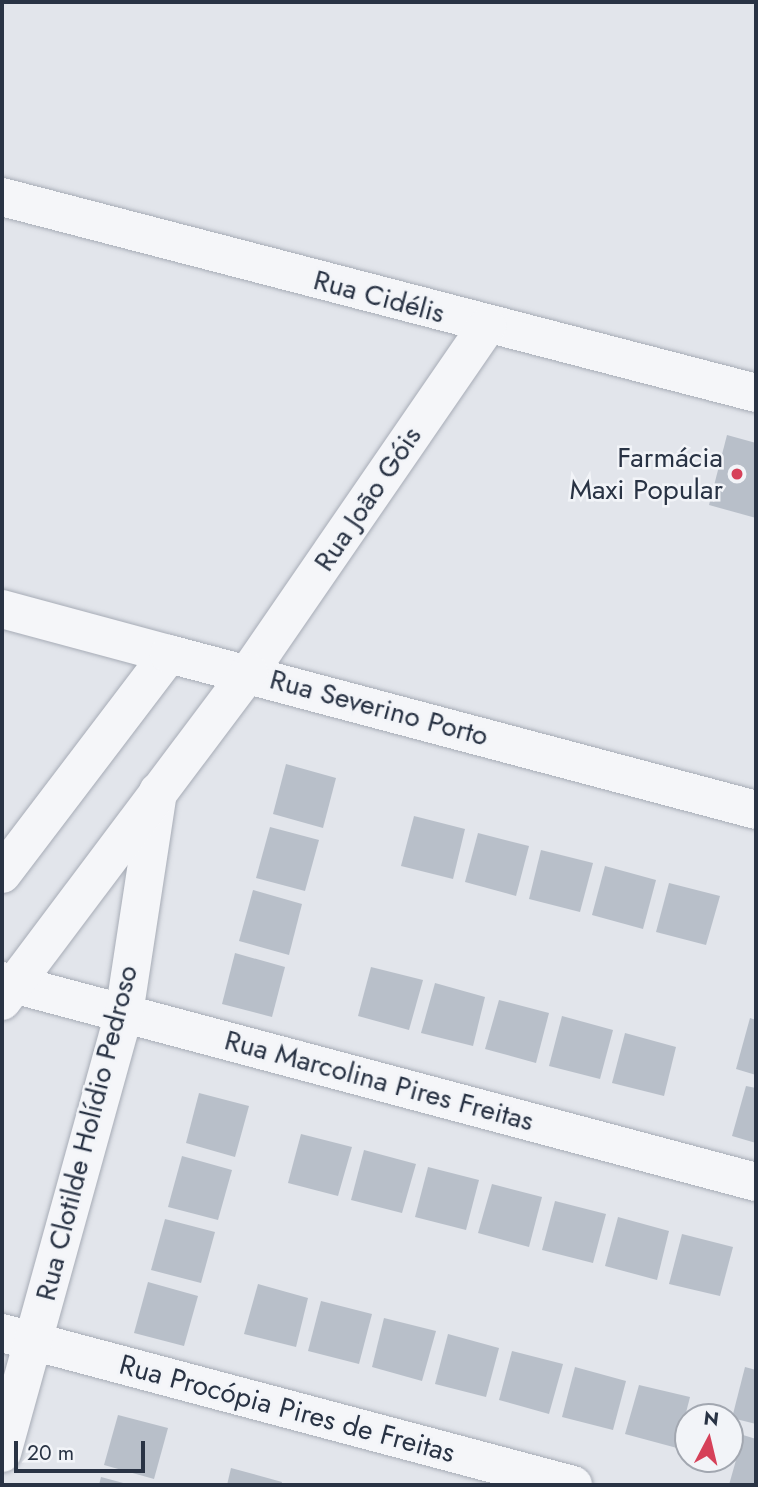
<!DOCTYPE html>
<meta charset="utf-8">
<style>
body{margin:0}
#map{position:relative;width:758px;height:1487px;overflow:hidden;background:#e2e5eb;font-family:Jost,sans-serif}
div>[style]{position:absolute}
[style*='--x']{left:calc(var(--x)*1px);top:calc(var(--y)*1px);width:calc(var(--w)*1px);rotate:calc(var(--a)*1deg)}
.building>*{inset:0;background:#b8bfc9}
.roads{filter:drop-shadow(0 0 2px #a7acb6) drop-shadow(0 0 2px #a7acb6)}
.minor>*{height:38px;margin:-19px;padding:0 19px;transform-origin:19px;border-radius:19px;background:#f5f6f9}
.tertiary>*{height:38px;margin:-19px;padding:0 19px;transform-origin:19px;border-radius:19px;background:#f5f6f9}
.dots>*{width:19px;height:19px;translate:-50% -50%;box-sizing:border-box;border:4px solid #f2f4f8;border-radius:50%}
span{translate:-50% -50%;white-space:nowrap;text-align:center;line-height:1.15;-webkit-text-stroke:5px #f2f4f8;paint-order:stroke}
.street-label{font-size:28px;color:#293344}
.poi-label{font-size:28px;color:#293344}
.right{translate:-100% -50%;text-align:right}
.frame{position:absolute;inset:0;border:4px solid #293344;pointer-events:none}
.north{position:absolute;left:674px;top:1403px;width:70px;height:70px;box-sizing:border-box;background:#f2f4f8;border:2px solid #a2a7b0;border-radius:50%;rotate:7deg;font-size:19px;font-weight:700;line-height:28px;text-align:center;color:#293344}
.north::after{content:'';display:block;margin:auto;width:24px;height:32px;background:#d64159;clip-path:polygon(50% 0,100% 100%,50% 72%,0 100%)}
.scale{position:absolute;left:14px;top:1441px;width:131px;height:32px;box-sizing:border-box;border:4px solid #293344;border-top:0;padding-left:9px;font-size:21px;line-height:24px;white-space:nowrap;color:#293344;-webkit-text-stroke:5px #f2f4f8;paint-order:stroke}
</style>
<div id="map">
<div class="building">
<div style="clip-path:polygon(727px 435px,756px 443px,756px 518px,709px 505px)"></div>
<div style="clip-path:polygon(286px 764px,336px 778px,323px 828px,273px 814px)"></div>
<div style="clip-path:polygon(414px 816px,465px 829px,453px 879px,401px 866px)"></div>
<div style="clip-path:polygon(270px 827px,319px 840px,305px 891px,256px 878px)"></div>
<div style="clip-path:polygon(478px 833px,529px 846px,516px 896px,465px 882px)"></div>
<div style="clip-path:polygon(541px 850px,593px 863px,580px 912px,529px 899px)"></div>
<div style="clip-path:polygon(605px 866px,656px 880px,643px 929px,592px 915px)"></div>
<div style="clip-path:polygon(669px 883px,720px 896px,706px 945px,656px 932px)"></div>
<div style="clip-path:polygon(253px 890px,302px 904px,289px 955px,239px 941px)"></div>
<div style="clip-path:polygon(235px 953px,285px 967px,272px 1017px,222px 1004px)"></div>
<div style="clip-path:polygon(371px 967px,423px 980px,409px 1030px,358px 1016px)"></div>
<div style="clip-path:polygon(435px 983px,485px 997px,473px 1046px,421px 1033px)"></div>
<div style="clip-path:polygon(499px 1000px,549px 1013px,536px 1063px,485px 1049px)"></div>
<div style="clip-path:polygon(562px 1016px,613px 1030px,600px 1079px,549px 1066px)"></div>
<div style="clip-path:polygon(750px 1018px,756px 1020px,756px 1075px,736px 1069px)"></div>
<div style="clip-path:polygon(625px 1033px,676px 1047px,664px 1096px,612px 1083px)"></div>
<div style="clip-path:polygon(746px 1086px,756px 1088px,756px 1143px,732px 1136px)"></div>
<div style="clip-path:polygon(199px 1093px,249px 1106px,235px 1157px,186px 1143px)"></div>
<div style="clip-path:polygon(301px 1134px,352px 1147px,338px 1196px,288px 1183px)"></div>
<div style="clip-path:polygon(364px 1150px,416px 1164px,402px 1213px,351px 1200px)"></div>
<div style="clip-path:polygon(182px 1156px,232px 1170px,218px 1220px,168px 1207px)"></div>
<div style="clip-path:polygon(428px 1167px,479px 1180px,466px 1230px,415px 1217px)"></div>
<div style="clip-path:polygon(492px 1184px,542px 1197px,529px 1247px,478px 1233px)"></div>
<div style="clip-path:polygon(555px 1201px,606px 1214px,593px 1263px,542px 1250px)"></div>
<div style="clip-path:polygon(618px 1217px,669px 1231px,657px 1280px,605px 1266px)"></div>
<div style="clip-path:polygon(165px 1219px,215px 1232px,201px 1283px,151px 1270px)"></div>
<div style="clip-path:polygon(682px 1234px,733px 1247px,720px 1296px,669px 1284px)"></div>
<div style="clip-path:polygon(148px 1282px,198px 1296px,184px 1346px,134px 1333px)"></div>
<div style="clip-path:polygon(258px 1284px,308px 1298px,296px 1347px,244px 1334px)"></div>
<div style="clip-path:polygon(321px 1301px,372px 1314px,359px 1364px,308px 1351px)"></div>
<div style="clip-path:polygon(384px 1318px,436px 1331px,422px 1381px,372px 1367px)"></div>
<div style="clip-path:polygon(448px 1334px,499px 1348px,486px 1397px,435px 1384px)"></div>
<div style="clip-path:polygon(512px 1351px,563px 1364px,549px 1414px,499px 1400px)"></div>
<div style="clip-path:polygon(575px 1367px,626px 1381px,613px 1430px,562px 1417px)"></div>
<div style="clip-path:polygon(745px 1367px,756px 1370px,756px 1424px,732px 1418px)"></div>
<div style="clip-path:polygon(639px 1385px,690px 1397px,677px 1448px,625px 1434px)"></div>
<div style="clip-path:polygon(118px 1415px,168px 1428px,154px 1479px,104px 1465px)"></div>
<div style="clip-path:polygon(743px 1435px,756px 1439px,756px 1485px,729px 1485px)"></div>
<div style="clip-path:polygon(231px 1468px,282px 1482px,281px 1485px,227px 1485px)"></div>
<div style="clip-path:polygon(101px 1477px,127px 1484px,127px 1485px,99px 1485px)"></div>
</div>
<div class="roads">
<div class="minor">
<div style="--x:2;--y:197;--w:779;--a:14.57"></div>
<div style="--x:2;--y:609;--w:173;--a:15.1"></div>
<div style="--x:249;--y:672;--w:420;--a:-55.5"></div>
<div style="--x:2;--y:981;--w:780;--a:14.93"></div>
<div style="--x:2;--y:1333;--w:591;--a:14.91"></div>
<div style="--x:2;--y:1453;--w:456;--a:-74.5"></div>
<div style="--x:124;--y:1014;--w:225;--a:-81.3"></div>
</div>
<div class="tertiary">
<div style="--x:2;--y:874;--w:276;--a:-52.8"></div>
<div style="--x:169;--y:654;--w:607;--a:14.88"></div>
<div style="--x:2;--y:1001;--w:411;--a:-53.1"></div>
</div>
</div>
<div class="dots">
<div style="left:737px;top:474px;background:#d64159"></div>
</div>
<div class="street-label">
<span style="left:379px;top:297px;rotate:15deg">Rua Cidélis</span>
<span style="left:368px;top:499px;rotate:-56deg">Rua João Góis</span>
<span style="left:379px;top:708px;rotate:15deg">Rua Severino Porto</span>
<span style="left:379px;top:1081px;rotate:15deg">Rua Marcolina Pires Freitas</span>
<span style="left:87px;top:1133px;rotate:-76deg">Rua Clotilde Holídio Pedroso</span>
<span style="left:287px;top:1409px;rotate:15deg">Rua Procópia Pires de Freitas</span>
</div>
<div class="poi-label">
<span class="right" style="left:723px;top:474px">Farmácia<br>Maxi Popular</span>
</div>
<div class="frame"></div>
<div class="north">N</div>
<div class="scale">20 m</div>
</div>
